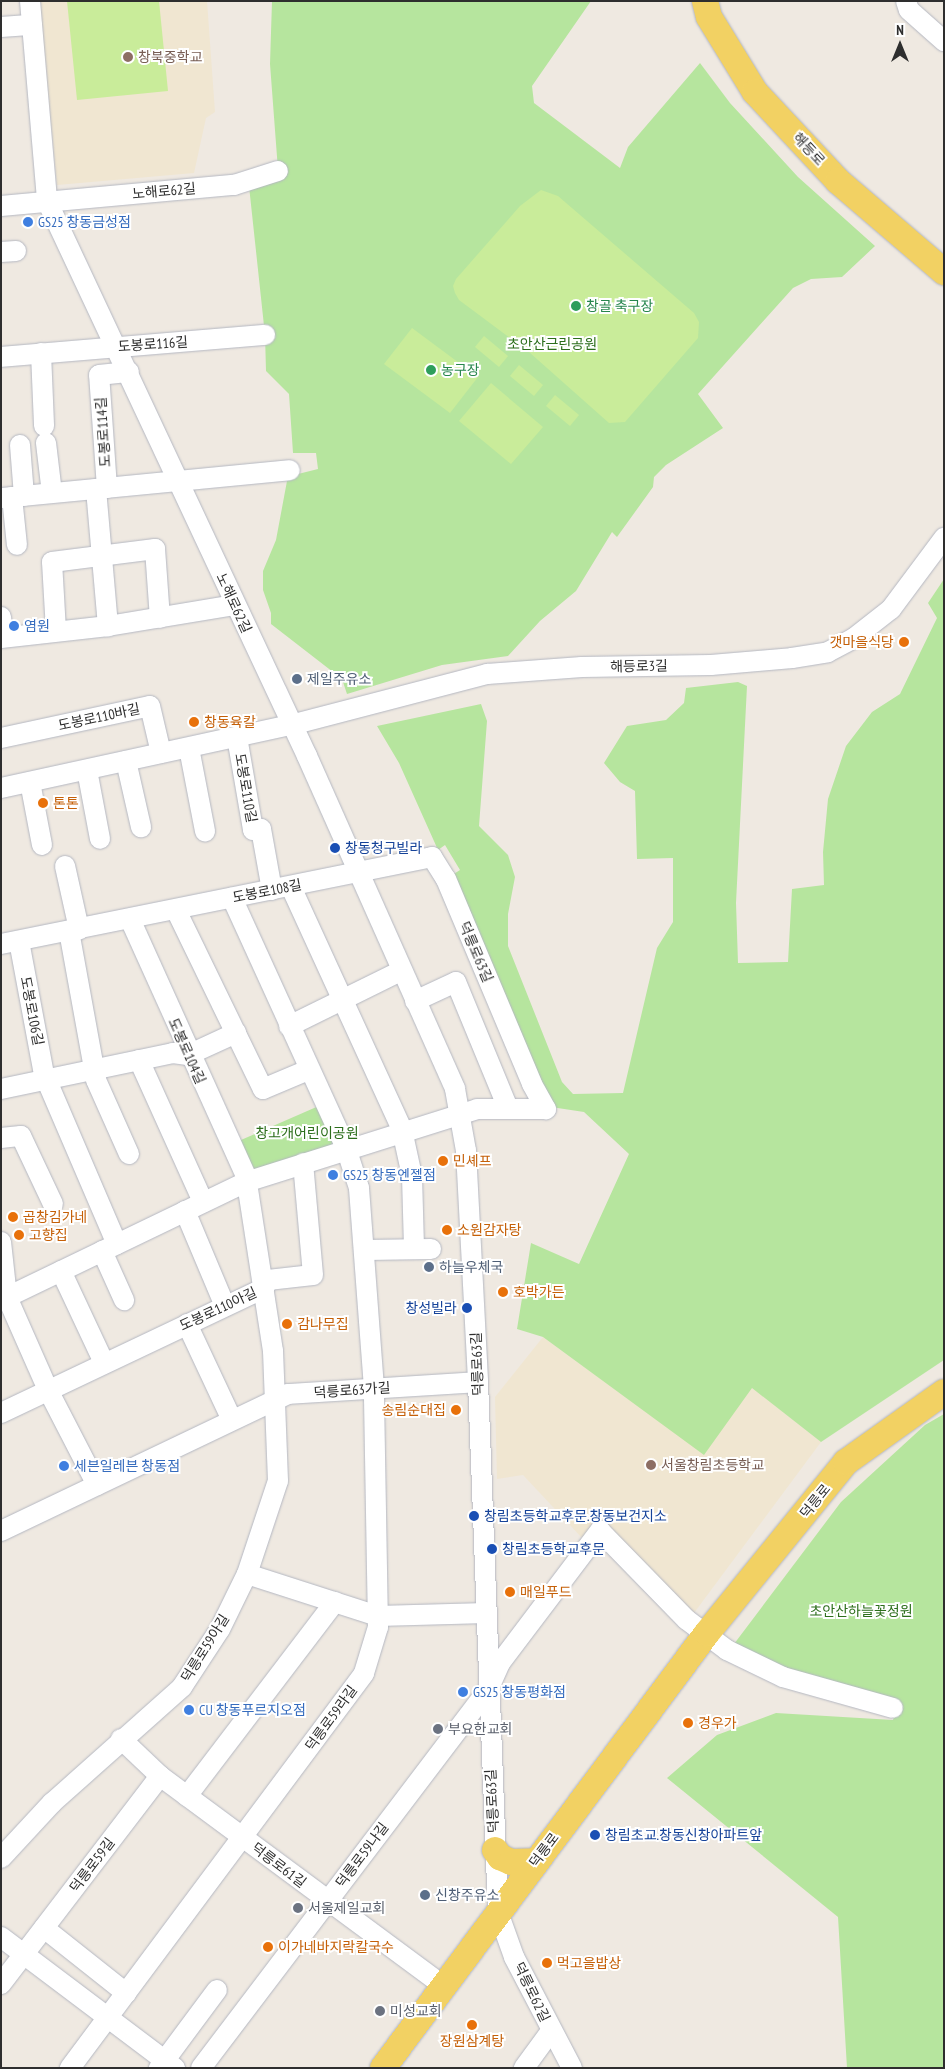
<!DOCTYPE html>
<meta charset="utf-8">
<style>
body{margin:0}
#map{position:relative;width:945px;height:2069px;overflow:hidden;background:#efe9e1;font-family:"PT Sans Narrow","Noto Sans KR",sans-serif}
div>[style]{position:absolute}
[style*='--x']{left:calc(var(--x)*1px);top:calc(var(--y)*1px);width:calc(var(--w)*1px);rotate:calc(var(--a)*1deg)}
.education>*{inset:0;background:#f0e6d1}
.green>*{inset:0;background:#b6e59e}
.pitch>*{inset:0;background:#c9ec9a}
.roads{filter:drop-shadow(0 0 1px #b4b7c1) drop-shadow(0 0 1px #b4b7c1)}
.minor>*{height:20px;margin:-10px;padding:0 10px;transform-origin:10px;border-radius:10px;background:#fff}
.major>*{height:26px;margin:-13px;padding:0 13px;transform-origin:13px;border-radius:13px;background:#f2d163}
.dots>*{width:14px;height:14px;translate:-50% -50%;box-sizing:border-box;border:2px solid #fff;border-radius:50%}
span{translate:-50% -50%;white-space:nowrap;text-align:center;line-height:1.15;-webkit-text-stroke:4px #fff;paint-order:stroke}
.education-label{font-size:14px;color:#785e54}
.left{translate:0 -50%;text-align:left}
.street-label{font-size:14px;color:#2e2e2e}
.shop-label{font-size:14px;color:#366cbe}
.leisure-label{font-size:14px;color:#27864d}
.park-label{font-size:14px;color:#2c6e1b}
.food-label{font-size:14px;color:#c56008}
.right{translate:-100% -50%;text-align:right}
.service-label{font-size:14px;color:#4e5e75}
.transit-label{font-size:14px;color:#164399}
.worship-label{font-size:14px;color:#5b616d}
.frame{position:absolute;inset:0;border:2px solid #2e2e2e;pointer-events:none}
.north{position:absolute;left:875px;top:20px;width:50px;height:50px;-webkit-text-stroke:4px #fff;paint-order:stroke;rotate:0deg;font-size:14px;font-weight:700;line-height:20px;text-align:center;color:#2e2e2e}
.north::after{content:'';display:block;margin:auto;width:18px;height:22px;background:#2e2e2e;clip-path:polygon(50% 0,100% 100%,50% 72%,0 100%)}
</style>
<div id="map">
<div class="education">
<div style="clip-path:polygon(39px 1px,207px 1px,215px 112px,206px 118px,194px 173px,57px 185px)"></div>
<div style="clip-path:polygon(543px 1337px,704px 1454px,752px 1387px,821px 1442px,694px 1613px,599px 1523px,583px 1539px,523px 1475px,497px 1479px,495px 1397px)"></div>
</div>
<div class="green">
<div style="clip-path:polygon(272px 1px,591px 1px,532px 86px,534px 103px,620px 168px,628px 147px,700px 63px,730px 103px,798px 177px,875px 246px,842px 277px,811px 279px,793px 288px,698px 394px,723px 428px,666px 465px,654px 477px,653px 487px,617px 537px,612px 532px,576px 591px,540px 621px,508px 656px,442px 665px,347px 694px,342px 679px,271px 624px,271px 613px,263px 590px,263px 571px,276px 540px,287px 481px,298px 474px,318px 469px,316px 453px,293px 453px,289px 394px,266px 371px,265px 335px,249px 186px,278px 170px,270px 64px)"></div>
<div style="clip-path:polygon(944px 579px,944px 1360px,821px 1442px,752px 1388px,704px 1455px,543px 1337px,517px 1329px,531px 1243px,579px 1264px,629px 1154px,584px 1112px,551px 1107px,446px 879px,460px 870px,445px 845px,438px 850px,399px 763px,377px 726px,481px 704px,487px 721px,479px 826px,508px 855px,515px 877px,508px 914px,508px 946px,562px 1082px,573px 1094px,623px 1093px,657px 948px,673px 922px,673px 858px,637px 859px,635px 791px,620px 782px,604px 763px,627px 726px,666px 720px,684px 703px,686px 688px,738px 682px,747px 686px,736px 903px,738px 963px,788px 962px,792px 889px,824px 885px,823px 852px,828px 799px,846px 746px,872px 712px,900px 694px,937px 618px,928px 603px)"></div>
<div style="clip-path:polygon(321px 1105px,339px 1142px,250px 1176px,234px 1143px)"></div>
<div style="clip-path:polygon(944px 1414px,944px 2068px,847px 2068px,838px 1917px,667px 1778px,717px 1735px,776px 1713px,893px 1720px,899px 1701px,782px 1669px,734px 1644px,841px 1502px,925px 1425px)"></div>
</div>
<div class="pitch">
<div style="clip-path:polygon(67px 1px,159px 1px,168px 91px,77px 100px)"></div>
<div style="clip-path:polygon(541px 190px,558px 196px,694px 313px,699px 322px,698px 338px,625px 422px,609px 423px,529px 352px,459px 300px,455px 293px,453px 286px,456px 279px,520px 206px)"></div>
<div style="clip-path:polygon(412px 328px,478px 377px,450px 413px,384px 364px)"></div>
<div style="clip-path:polygon(484px 336px,508px 356px,499px 367px,475px 347px)"></div>
<div style="clip-path:polygon(519px 365px,543px 385px,534px 396px,510px 376px)"></div>
<div style="clip-path:polygon(491px 383px,543px 427px,511px 464px,459px 421px)"></div>
<div style="clip-path:polygon(555px 395px,579px 415px,570px 426px,546px 406px)"></div>
</div>
<div class="roads">
<div class="minor">
<div style="--x:30;--y:1;--w:201;--a:85.1"></div>
<div style="--x:47;--y:201;--w:613;--a:64.9"></div>
<div style="--x:307;--y:756;--w:364;--a:66"></div>
<div style="--x:455;--y:1089;--w:63;--a:79.9"></div>
<div style="--x:466;--y:1151;--w:231;--a:87"></div>
<div style="--x:478;--y:1382;--w:530;--a:87.84"></div>
<div style="--x:498;--y:1912;--w:48;--a:70.4"></div>
<div style="--x:514;--y:1957;--w:125;--a:62.4"></div>
<div style="--x:906;--y:1;--w:9;--a:72"></div>
<div style="--x:909;--y:10;--w:47;--a:41.5"></div>
<div style="--x:1;--y:27;--w:31;--a:-4"></div>
<div style="--x:1;--y:206;--w:234;--a:-5.2"></div>
<div style="--x:234;--y:185;--w:46;--a:-17.7"></div>
<div style="--x:1;--y:252;--w:15;--a:-4"></div>
<div style="--x:41;--y:353;--w:73;--a:87.6"></div>
<div style="--x:1;--y:357;--w:265;--a:-4.8"></div>
<div style="--x:46;--y:443;--w:50;--a:83.2"></div>
<div style="--x:20;--y:445;--w:51;--a:85.5"></div>
<div style="--x:107;--y:488;--w:113;--a:-94"></div>
<div style="--x:99;--y:375;--w:30;--a:-6"></div>
<div style="--x:96;--y:489;--w:138;--a:85"></div>
<div style="--x:12;--y:497;--w:48;--a:84.1"></div>
<div style="--x:1;--y:498;--w:290;--a:-5.5"></div>
<div style="--x:1;--y:617;--w:20;--a:84"></div>
<div style="--x:56;--y:631;--w:69;--a:-93.3"></div>
<div style="--x:52;--y:562;--w:104;--a:-7.2"></div>
<div style="--x:155;--y:549;--w:69;--a:85.9"></div>
<div style="--x:1;--y:638;--w:108;--a:-6.4"></div>
<div style="--x:108;--y:626;--w:129;--a:-9.4"></div>
<div style="--x:237;--y:737;--w:94;--a:80.2"></div>
<div style="--x:253;--y:830;--w:8;--a:-7"></div>
<div style="--x:261;--y:829;--w:62;--a:79.8"></div>
<div style="--x:1;--y:738;--w:152;--a:-12.1"></div>
<div style="--x:150;--y:706;--w:48;--a:76.8"></div>
<div style="--x:189;--y:748;--w:85;--a:79.1"></div>
<div style="--x:126;--y:761;--w:68;--a:77.2"></div>
<div style="--x:87;--y:770;--w:70;--a:79.3"></div>
<div style="--x:30;--y:782;--w:64;--a:79.2"></div>
<div style="--x:1;--y:788;--w:297;--a:-12.3"></div>
<div style="--x:291;--y:725;--w:203;--a:-14.6"></div>
<div style="--x:487;--y:674;--w:95;--a:-4.2"></div>
<div style="--x:582;--y:667;--w:129;--a:-0.9"></div>
<div style="--x:711;--y:665;--w:81;--a:-4.9"></div>
<div style="--x:792;--y:658;--w:36;--a:-9"></div>
<div style="--x:828;--y:652;--w:30;--a:-28"></div>
<div style="--x:854;--y:638;--w:47;--a:-38.1"></div>
<div style="--x:891;--y:609;--w:89;--a:-53.3"></div>
<div style="--x:65;--y:866;--w:65;--a:77.5"></div>
<div style="--x:291;--y:887;--w:267;--a:65.4"></div>
<div style="--x:402;--y:1130;--w:47;--a:77.7"></div>
<div style="--x:412;--y:1176;--w:73;--a:88.4"></div>
<div style="--x:176;--y:910;--w:199;--a:64.1"></div>
<div style="--x:263;--y:1089;--w:49;--a:-22.9"></div>
<div style="--x:69;--y:931;--w:151;--a:79.7"></div>
<div style="--x:96;--y:1080;--w:81;--a:66"></div>
<div style="--x:19;--y:941;--w:135;--a:79.4"></div>
<div style="--x:44;--y:1074;--w:185;--a:66.8"></div>
<div style="--x:1;--y:944;--w:440;--a:-11.4"></div>
<div style="--x:432;--y:857;--w:26;--a:58"></div>
<div style="--x:446;--y:879;--w:222;--a:67.2"></div>
<div style="--x:532;--y:1084;--w:29;--a:61"></div>
<div style="--x:415;--y:1001;--w:45;--a:-24.9"></div>
<div style="--x:456;--y:982;--w:136;--a:67.6"></div>
<div style="--x:289;--y:1026;--w:125;--a:-26.2"></div>
<div style="--x:139;--y:1060;--w:156;--a:65.7"></div>
<div style="--x:1;--y:1089;--w:176;--a:-11.8"></div>
<div style="--x:173;--y:1053;--w:15;--a:8"></div>
<div style="--x:188;--y:1055;--w:53;--a:-24.6"></div>
<div style="--x:1;--y:1138;--w:20;--a:-6"></div>
<div style="--x:21;--y:1136;--w:75;--a:64.8"></div>
<div style="--x:185;--y:1211;--w:103;--a:67.2"></div>
<div style="--x:1;--y:1242;--w:55;--a:83.8"></div>
<div style="--x:7;--y:1297;--w:102;--a:66.2"></div>
<div style="--x:48;--y:1390;--w:107;--a:62.7"></div>
<div style="--x:366;--y:1250;--w:65;--a:-0.9"></div>
<div style="--x:102;--y:1251;--w:54;--a:65.8"></div>
<div style="--x:61;--y:1271;--w:102;--a:64.9"></div>
<div style="--x:1;--y:1300;--w:272;--a:-25.7"></div>
<div style="--x:246;--y:1182;--w:242;--a:-17.5"></div>
<div style="--x:477;--y:1109;--w:69;--a:0"></div>
<div style="--x:187;--y:1324;--w:106;--a:64.9"></div>
<div style="--x:1;--y:1413;--w:291;--a:-25.4"></div>
<div style="--x:264;--y:1288;--w:9;--a:-63"></div>
<div style="--x:268;--y:1280;--w:45;--a:-6.3"></div>
<div style="--x:313;--y:1275;--w:112;--a:-95.1"></div>
<div style="--x:1;--y:1531;--w:318;--a:-25.5"></div>
<div style="--x:288;--y:1394;--w:190;--a:-3.6"></div>
<div style="--x:247;--y:1574;--w:138;--a:17.8"></div>
<div style="--x:378;--y:1616;--w:109;--a:-1.6"></div>
<div style="--x:121;--y:1739;--w:54;--a:43.5"></div>
<div style="--x:160;--y:1776;--w:353;--a:36.5"></div>
<div style="--x:187;--y:1796;--w:244;--a:-52.7"></div>
<div style="--x:1;--y:1858;--w:75;--a:-47.2"></div>
<div style="--x:52;--y:1803;--w:174;--a:-41.7"></div>
<div style="--x:182;--y:1687;--w:69;--a:-56.8"></div>
<div style="--x:220;--y:1629;--w:61;--a:-63.9"></div>
<div style="--x:247;--y:1574;--w:98;--a:-71.6"></div>
<div style="--x:278;--y:1481;--w:130;--a:-92.2"></div>
<div style="--x:273;--y:1351;--w:177;--a:-98.8"></div>
<div style="--x:246;--y:1176;--w:282;--a:-114.3"></div>
<div style="--x:44;--y:1928;--w:105;--a:38.4"></div>
<div style="--x:1;--y:1937;--w:218;--a:37"></div>
<div style="--x:1;--y:1984;--w:262;--a:-52.6"></div>
<div style="--x:70;--y:2068;--w:492;--a:-53.3"></div>
<div style="--x:364;--y:1673;--w:48;--a:-73.1"></div>
<div style="--x:378;--y:1627;--w:239;--a:-91"></div>
<div style="--x:374;--y:1388;--w:201;--a:-94.3"></div>
<div style="--x:359;--y:1188;--w:42;--a:-108"></div>
<div style="--x:346;--y:1148;--w:275;--a:-114.5"></div>
<div style="--x:159;--y:2068;--w:97;--a:-53.4"></div>
<div style="--x:201;--y:2068;--w:475;--a:-52.8"></div>
<div style="--x:488;--y:1690;--w:30;--a:-66"></div>
<div style="--x:500;--y:1663;--w:166;--a:-52.9"></div>
<div style="--x:600;--y:1531;--w:124;--a:45.7"></div>
<div style="--x:687;--y:1620;--w:50;--a:36.9"></div>
<div style="--x:727;--y:1650;--w:62;--a:25.7"></div>
<div style="--x:783;--y:1677;--w:114;--a:15.7"></div>
<div style="--x:524;--y:2068;--w:46;--a:-53.9"></div>
</div>
<div class="major">
<div style="--x:705;--y:1;--w:16;--a:76"></div>
<div style="--x:709;--y:17;--w:88;--a:58.5"></div>
<div style="--x:755;--y:92;--w:122;--a:47"></div>
<div style="--x:838;--y:181;--w:140;--a:40.6"></div>
<div style="--x:495;--y:1850;--w:9;--a:54"></div>
<div style="--x:500;--y:1857;--w:12;--a:24"></div>
<div style="--x:511;--y:1862;--w:25;--a:-2"></div>
<div style="--x:383;--y:2068;--w:542;--a:-53.32"></div>
<div style="--x:707;--y:1633;--w:220;--a:-50.9"></div>
<div style="--x:846;--y:1462;--w:120;--a:-35.5"></div>
</div>
</div>
<div class="dots">
<div style="left:128px;top:57px;background:#8d6e63"></div>
<div style="left:28px;top:222px;background:#3f7fe0"></div>
<div style="left:576px;top:306px;background:#2e9e5b"></div>
<div style="left:431px;top:370px;background:#2e9e5b"></div>
<div style="left:14px;top:626px;background:#3f7fe0"></div>
<div style="left:904px;top:642px;background:#e8710a"></div>
<div style="left:297px;top:679px;background:#5c6f8a"></div>
<div style="left:194px;top:722px;background:#e8710a"></div>
<div style="left:43px;top:803px;background:#e8710a"></div>
<div style="left:335px;top:848px;background:#1a4fb4"></div>
<div style="left:443px;top:1161px;background:#e8710a"></div>
<div style="left:333px;top:1175px;background:#3f7fe0"></div>
<div style="left:13px;top:1217px;background:#e8710a"></div>
<div style="left:447px;top:1230px;background:#e8710a"></div>
<div style="left:19px;top:1235px;background:#e8710a"></div>
<div style="left:429px;top:1267px;background:#5c6f8a"></div>
<div style="left:503px;top:1292px;background:#e8710a"></div>
<div style="left:467px;top:1308px;background:#1a4fb4"></div>
<div style="left:287px;top:1324px;background:#e8710a"></div>
<div style="left:456px;top:1410px;background:#e8710a"></div>
<div style="left:651px;top:1465px;background:#8d6e63"></div>
<div style="left:64px;top:1466px;background:#3f7fe0"></div>
<div style="left:474px;top:1516px;background:#1a4fb4"></div>
<div style="left:492px;top:1549px;background:#1a4fb4"></div>
<div style="left:510px;top:1592px;background:#e8710a"></div>
<div style="left:463px;top:1692px;background:#3f7fe0"></div>
<div style="left:189px;top:1710px;background:#3f7fe0"></div>
<div style="left:688px;top:1723px;background:#e8710a"></div>
<div style="left:438px;top:1729px;background:#6b7280"></div>
<div style="left:595px;top:1835px;background:#1a4fb4"></div>
<div style="left:425px;top:1895px;background:#5c6f8a"></div>
<div style="left:298px;top:1908px;background:#6b7280"></div>
<div style="left:268px;top:1947px;background:#e8710a"></div>
<div style="left:547px;top:1963px;background:#e8710a"></div>
<div style="left:380px;top:2011px;background:#6b7280"></div>
<div style="left:472px;top:2025px;background:#e8710a"></div>
</div>
<div class="education-label">
<span class="left" style="left:138px;top:57px">창북중학교</span>
<span class="left" style="left:661px;top:1465px">서울창림초등학교</span>
</div>
<div class="street-label">
<span style="left:809px;top:149px;rotate:47deg">해등로</span>
<span style="left:164px;top:191px;rotate:-5deg">노해로62길</span>
<span style="left:153px;top:344px;rotate:-4deg">도봉로116길</span>
<span style="left:103px;top:432px;rotate:-94deg">도봉로114길</span>
<span style="left:234px;top:603px;rotate:65deg">노해로62길</span>
<span style="left:639px;top:666px;rotate:-1deg">해등로3길</span>
<span style="left:99px;top:717px;rotate:-12deg">도봉로110바길</span>
<span style="left:246px;top:788px;rotate:80deg">도봉로110길</span>
<span style="left:267px;top:891px;rotate:-11deg">도봉로108길</span>
<span style="left:476px;top:952px;rotate:67deg">덕릉로63길</span>
<span style="left:32px;top:1011px;rotate:79deg">도봉로106길</span>
<span style="left:187px;top:1051px;rotate:66deg">도봉로104길</span>
<span style="left:218px;top:1309px;rotate:-25deg">도봉로110아길</span>
<span style="left:477px;top:1364px;rotate:-92deg">덕릉로63길</span>
<span style="left:352px;top:1390px;rotate:-4deg">덕릉로63가길</span>
<span style="left:815px;top:1501px;rotate:-51deg">덕릉로</span>
<span style="left:205px;top:1648px;rotate:-58deg">덕릉로59아길</span>
<span style="left:331px;top:1718px;rotate:-54deg">덕릉로59라길</span>
<span style="left:492px;top:1801px;rotate:-93deg">덕릉로63길</span>
<span style="left:544px;top:1850px;rotate:-53deg">덕릉로</span>
<span style="left:362px;top:1855px;rotate:-53deg">덕릉로59나길</span>
<span style="left:92px;top:1865px;rotate:-53deg">덕릉로59길</span>
<span style="left:279px;top:1865px;rotate:37deg">덕릉로61길</span>
<span style="left:532px;top:1992px;rotate:64deg">덕릉로62길</span>
</div>
<div class="shop-label">
<span class="left" style="left:38px;top:222px">GS25 창동금성점</span>
<span class="left" style="left:24px;top:626px">염원</span>
<span class="left" style="left:343px;top:1175px">GS25 창동엔젤점</span>
<span class="left" style="left:74px;top:1466px">세븐일레븐 창동점</span>
<span class="left" style="left:473px;top:1692px">GS25 창동평화점</span>
<span class="left" style="left:199px;top:1710px">CU 창동푸르지오점</span>
</div>
<div class="leisure-label">
<span class="left" style="left:586px;top:306px">창골 축구장</span>
<span class="left" style="left:441px;top:370px">농구장</span>
</div>
<div class="park-label">
<span style="left:552px;top:344px">초안산근린공원</span>
<span style="left:307px;top:1133px">창고개어린이공원</span>
<span style="left:861px;top:1611px">초안산하늘꽃정원</span>
</div>
<div class="food-label">
<span class="right" style="left:894px;top:642px">갯마을식당</span>
<span class="left" style="left:204px;top:722px">창동육칼</span>
<span class="left" style="left:53px;top:803px">톤톤</span>
<span class="left" style="left:453px;top:1161px">민셰프</span>
<span class="left" style="left:23px;top:1217px">곱창김가네</span>
<span class="left" style="left:457px;top:1230px">소원감자탕</span>
<span class="left" style="left:29px;top:1235px">고향집</span>
<span class="left" style="left:513px;top:1292px">호박가든</span>
<span class="left" style="left:297px;top:1324px">감나무집</span>
<span class="right" style="left:446px;top:1410px">송림순대집</span>
<span class="left" style="left:520px;top:1592px">매일푸드</span>
<span class="left" style="left:698px;top:1723px">경우가</span>
<span class="left" style="left:278px;top:1947px">이가네바지락칼국수</span>
<span class="left" style="left:557px;top:1963px">먹고을밥상</span>
<span style="left:472px;top:2041px">장원삼계탕</span>
</div>
<div class="service-label">
<span class="left" style="left:307px;top:679px">제일주유소</span>
<span class="left" style="left:439px;top:1267px">하늘우체국</span>
<span class="left" style="left:435px;top:1895px">신창주유소</span>
</div>
<div class="transit-label">
<span class="left" style="left:345px;top:848px">창동청구빌라</span>
<span class="right" style="left:457px;top:1308px">창성빌라</span>
<span class="left" style="left:484px;top:1516px">창림초등학교후문.창동보건지소</span>
<span class="left" style="left:502px;top:1549px">창림초등학교후문</span>
<span class="left" style="left:605px;top:1835px">창림초교.창동신창아파트앞</span>
</div>
<div class="worship-label">
<span class="left" style="left:448px;top:1729px">부요한교회</span>
<span class="left" style="left:308px;top:1908px">서울제일교회</span>
<span class="left" style="left:390px;top:2011px">미성교회</span>
</div>
<div class="frame"></div>
<div class="north">N</div>
</div>
